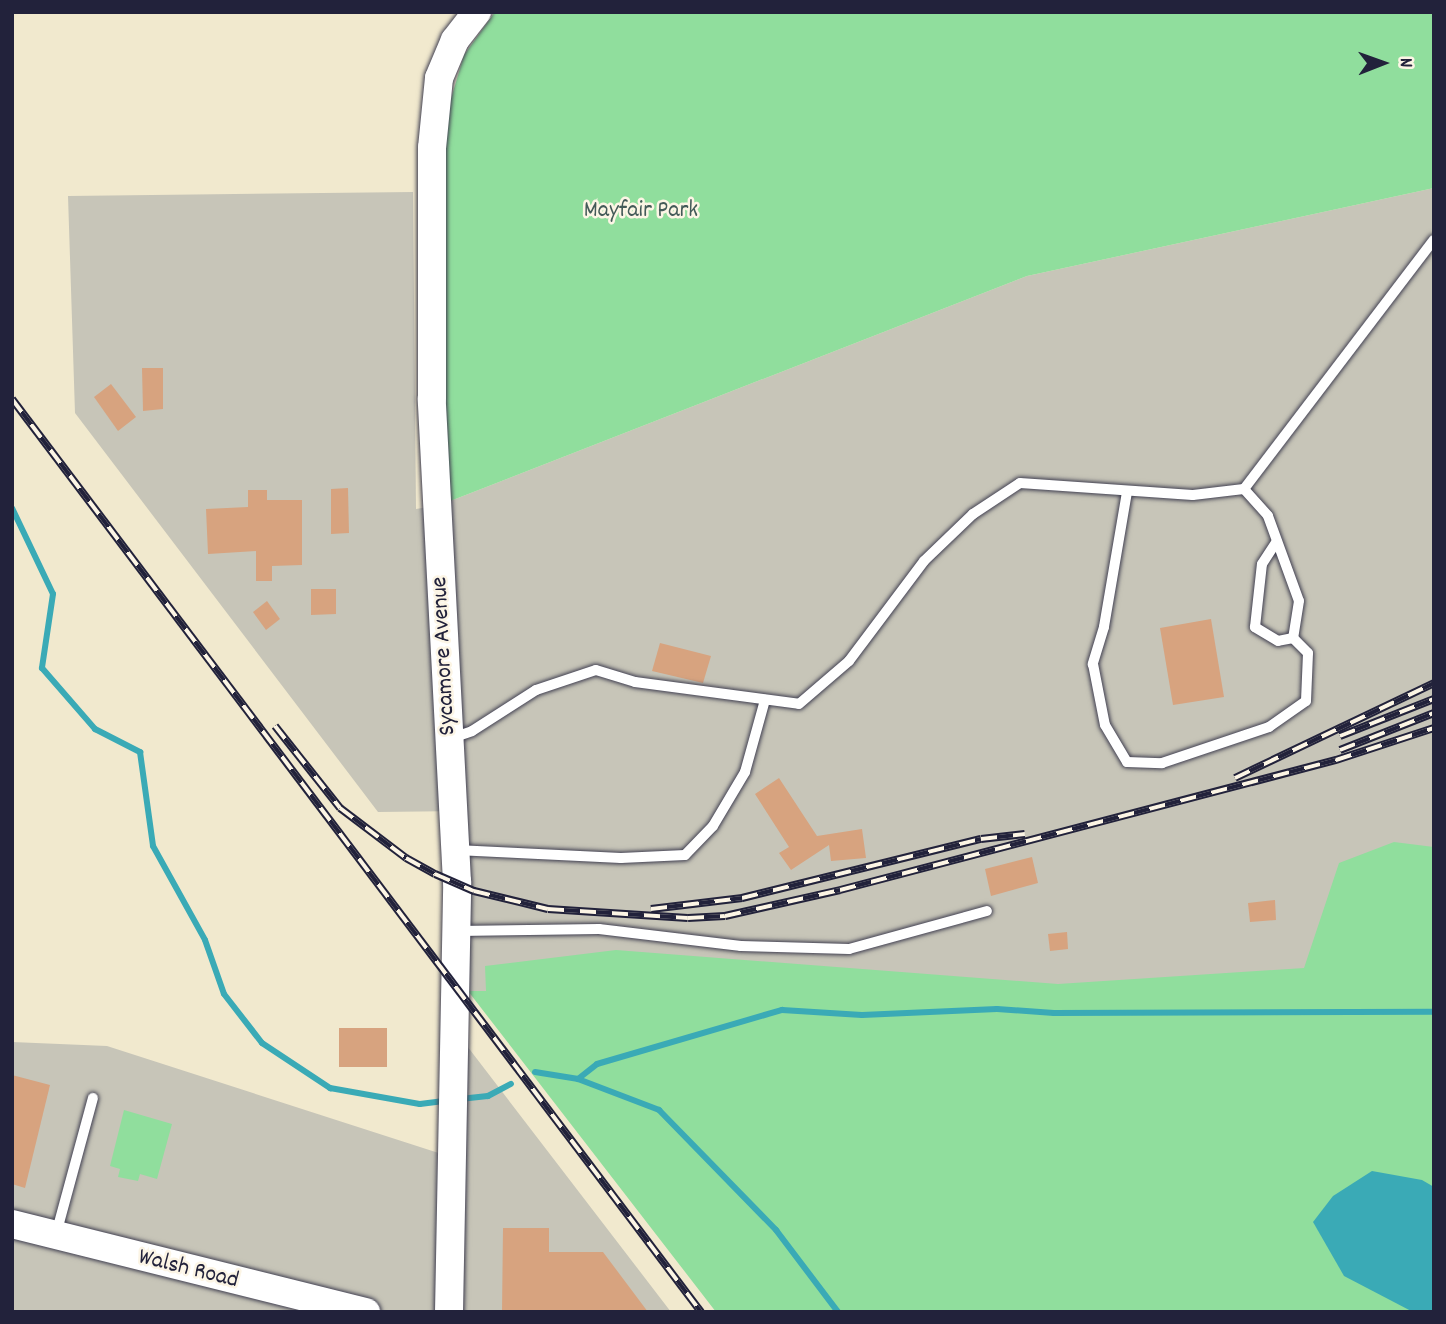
<!DOCTYPE html>
<style>
body{margin:0}
#map{position:relative;width:1446px;height:1324px;overflow:hidden;background:#f1e9ce;font-family:Dekko,sans-serif}
div>[style]{position:absolute}
[style*='--x']{left:calc(var(--x)*1px);top:calc(var(--y)*1px);width:calc(var(--w)*1px);rotate:calc(var(--a)*1deg)}
.industrial>*{inset:0;background:#c7c5b8}
.green>*{inset:0;background:#90de9d}
.water>*{inset:0;background:#3aaab6}
.stream>*{height:6px;margin:-3px;padding:0 3px;transform-origin:3px;border-radius:3px;background:#3aaab6}
.building>*{inset:0;background:#d7a37f}
.roads{filter:drop-shadow(0 0 2px #414051) drop-shadow(0 0 2px #414051)}
.lane>*{height:10px;margin:-5px;padding:0 5px;transform-origin:5px;border-radius:5px;background:#fff}
.secondary>*{height:28px;margin:-14px;padding:0 14px;transform-origin:14px;border-radius:14px;background:#fff}
.rail>*{height:8px;margin-top:-4px;transform-origin:0;background:repeating-linear-gradient(90deg,#fcf5e5 0 16px,#22223b 0 32px);box-sizing:border-box;border-block:2px solid #22223b}
span{translate:-50% -50%;white-space:nowrap;text-align:center;line-height:1.15;-webkit-text-stroke:5px #fcf5e5;paint-order:stroke}
.park-label{font-size:24px;color:#435a58}
.street-label{font-size:24px;color:#22223b}
.frame{position:absolute;inset:0;border:14px solid #22223b;pointer-events:none}
.north{position:absolute;left:1348px;top:28px;width:70px;height:70px;-webkit-text-stroke:5px #fcf5e5;paint-order:stroke;rotate:89deg;font-size:19px;font-weight:700;line-height:28px;text-align:center;color:#22223b}
.north::after{content:'';display:block;margin:auto;width:24px;height:32px;background:#22223b;clip-path:polygon(50% 0,100% 100%,50% 72%,0 100%)}
</style>
<div id="map">
<div class="industrial">
<div style="clip-path:polygon(1434px 188px,1434px 994px,468px 991px,464px 811px,378px 812px,75px 413px,68px 196px,413px 192px,416px 509px,440px 505px,1027px 276px)"></div>
<div style="clip-path:polygon(454px 1029px,671px 1312px,12px 1312px,12px 1042px,107px 1046px,451px 1157px)"></div>
</div>
<div class="green">
<div style="clip-path:polygon(495px 12px,1434px 12px,1434px 188px,1027px 276px,440px 505px,445px 119px,464px 55px)"></div>
<div style="clip-path:polygon(1394px 842px,1434px 847px,1434px 1312px,716px 1312px,468px 991px,486px 991px,485px 966px,616px 950px,1058px 984px,1304px 968px,1339px 863px)"></div>
<div style="clip-path:polygon(124px 1110px,172px 1124px,157px 1179px,140px 1174px,138px 1181px,118px 1177px,120px 1169px,110px 1166px)"></div>
</div>
<div class="water">
<div style="clip-path:polygon(1372px 1171px,1422px 1180px,1434px 1187px,1434px 1312px,1413px 1312px,1344px 1276px,1313px 1222px,1333px 1196px)"></div>
</div>
<div class="stream">
<div style="--x:12;--y:508;--w:95;--a:64.5"></div>
<div style="--x:53;--y:594;--w:75;--a:98.5"></div>
<div style="--x:42;--y:668;--w:81;--a:49"></div>
<div style="--x:95;--y:729;--w:51;--a:27.1"></div>
<div style="--x:140;--y:752;--w:95;--a:82.1"></div>
<div style="--x:153;--y:846;--w:107;--a:61"></div>
<div style="--x:205;--y:940;--w:57;--a:70.6"></div>
<div style="--x:224;--y:994;--w:62;--a:52.2"></div>
<div style="--x:262;--y:1043;--w:82;--a:33.5"></div>
<div style="--x:330;--y:1088;--w:91;--a:10.1"></div>
<div style="--x:420;--y:1104;--w:26;--a:-7"></div>
<div style="--x:535;--y:1072;--w:44;--a:9.2"></div>
<div style="--x:578;--y:1079;--w:87;--a:20.9"></div>
<div style="--x:659;--y:1110;--w:168;--a:45.7"></div>
<div style="--x:776;--y:1230;--w:103;--a:52.9"></div>
<div style="--x:578;--y:1079;--w:24;--a:-38"></div>
<div style="--x:597;--y:1064;--w:193;--a:-16.3"></div>
<div style="--x:782;--y:1010;--w:80;--a:3.6"></div>
<div style="--x:862;--y:1015;--w:135;--a:-2.5"></div>
<div style="--x:997;--y:1009;--w:57;--a:4"></div>
<div style="--x:1054;--y:1013;--w:380;--a:-0.2"></div>
<div style="--x:460;--y:1099;--w:28;--a:-6"></div>
<div style="--x:488;--y:1096;--w:26;--a:-28"></div>
</div>
<div class="building">
<div style="clip-path:polygon(142px 368px,163px 368px,163px 409px,143px 411px)"></div>
<div style="clip-path:polygon(111px 384px,136px 417px,118px 431px,94px 397px)"></div>
<div style="clip-path:polygon(348px 488px,349px 533px,331px 534px,331px 489px)"></div>
<div style="clip-path:polygon(248px 490px,267px 490px,267px 500px,302px 500px,302px 565px,272px 566px,272px 581px,256px 581px,256px 551px,208px 554px,206px 509px,248px 507px)"></div>
<div style="clip-path:polygon(311px 589px,336px 589px,336px 614px,311px 615px)"></div>
<div style="clip-path:polygon(267px 601px,280px 619px,266px 630px,253px 612px)"></div>
<div style="clip-path:polygon(1211px 619px,1224px 697px,1173px 705px,1160px 628px)"></div>
<div style="clip-path:polygon(660px 643px,711px 656px,703px 683px,652px 671px)"></div>
<div style="clip-path:polygon(779px 778px,817px 836px,862px 829px,866px 858px,831px 861px,829px 845px,791px 870px,779px 853px,789px 847px,755px 794px)"></div>
<div style="clip-path:polygon(1032px 857px,1038px 883px,991px 896px,985px 869px)"></div>
<div style="clip-path:polygon(1275px 900px,1276px 920px,1250px 922px,1248px 903px)"></div>
<div style="clip-path:polygon(1067px 932px,1068px 949px,1050px 951px,1048px 934px)"></div>
<div style="clip-path:polygon(339px 1028px,387px 1028px,387px 1067px,339px 1067px)"></div>
<div style="clip-path:polygon(12px 1075px,50px 1085px,25px 1188px,12px 1184px)"></div>
<div style="clip-path:polygon(503px 1228px,549px 1228px,549px 1252px,603px 1252px,648px 1312px,502px 1312px)"></div>
</div>
<div class="roads">
<div class="lane">
<div style="--x:1244;--y:489;--w:36;--a:48"></div>
<div style="--x:1268;--y:516;--w:90;--a:70"></div>
<div style="--x:1299;--y:601;--w:37;--a:99"></div>
<div style="--x:1293;--y:638;--w:15;--a:169"></div>
<div style="--x:1278;--y:641;--w:27;--a:-149"></div>
<div style="--x:1255;--y:627;--w:63;--a:-83.7"></div>
<div style="--x:1262;--y:564;--w:27;--a:-57"></div>
<div style="--x:1127;--y:492;--w:137;--a:99.7"></div>
<div style="--x:1104;--y:627;--w:39;--a:107"></div>
<div style="--x:1093;--y:664;--w:62;--a:78.9"></div>
<div style="--x:1105;--y:725;--w:43;--a:59.3"></div>
<div style="--x:1127;--y:762;--w:35;--a:2"></div>
<div style="--x:1162;--y:763;--w:113;--a:-18.6"></div>
<div style="--x:1269;--y:727;--w:45;--a:-35.1"></div>
<div style="--x:1306;--y:701;--w:48;--a:-87.6"></div>
<div style="--x:1308;--y:653;--w:21;--a:-135"></div>
<div style="--x:452;--y:738;--w:21;--a:-19"></div>
<div style="--x:472;--y:731;--w:76;--a:-32.6"></div>
<div style="--x:536;--y:690;--w:63;--a:-18.4"></div>
<div style="--x:596;--y:670;--w:41;--a:17.1"></div>
<div style="--x:635;--y:682;--w:165;--a:7.6"></div>
<div style="--x:799;--y:704;--w:66;--a:-40.7"></div>
<div style="--x:849;--y:661;--w:125;--a:-53.1"></div>
<div style="--x:924;--y:561;--w:68;--a:-43.8"></div>
<div style="--x:973;--y:514;--w:56;--a:-33.4"></div>
<div style="--x:1020;--y:483;--w:173;--a:4"></div>
<div style="--x:1193;--y:495;--w:51;--a:-6.7"></div>
<div style="--x:1244;--y:489;--w:313;--a:-52.7"></div>
<div style="--x:456;--y:850;--w:165;--a:2.8"></div>
<div style="--x:621;--y:858;--w:64;--a:-2.7"></div>
<div style="--x:685;--y:855;--w:40;--a:-46"></div>
<div style="--x:713;--y:826;--w:63;--a:-59.3"></div>
<div style="--x:745;--y:772;--w:75;--a:-74.5"></div>
<div style="--x:458;--y:931;--w:141;--a:-0.8"></div>
<div style="--x:599;--y:929;--w:143;--a:6.8"></div>
<div style="--x:741;--y:946;--w:108;--a:1.6"></div>
<div style="--x:849;--y:949;--w:143;--a:-15.4"></div>
<div style="--x:56;--y:1234;--w:141;--a:-74.8"></div>
</div>
<div class="secondary">
<div style="--x:12;--y:1224;--w:365;--a:14"></div>
<div style="--x:449;--y:1312;--w:430;--a:-88.9"></div>
<div style="--x:457;--y:882;--w:484;--a:-93"></div>
<div style="--x:432;--y:399;--w:251;--a:-90"></div>
<div style="--x:432;--y:148;--w:70;--a:-84.3"></div>
<div style="--x:439;--y:78;--w:41;--a:-67.2"></div>
<div style="--x:455;--y:40;--w:36;--a:-52"></div>
</div>
</div>
<div class="rail">
<div style="--x:12;--y:399;--w:1144;--a:52.96"></div>
<div style="--x:275;--y:726;--w:105;--a:51.6"></div>
<div style="--x:340;--y:808;--w:83;--a:37.1"></div>
<div style="--x:406;--y:858;--w:33;--a:29"></div>
<div style="--x:435;--y:874;--w:43;--a:23.6"></div>
<div style="--x:474;--y:891;--w:76;--a:13.7"></div>
<div style="--x:548;--y:909;--w:140;--a:3.7"></div>
<div style="--x:688;--y:918;--w:37;--a:-3"></div>
<div style="--x:725;--y:916;--w:118;--a:-12.7"></div>
<div style="--x:840;--y:890;--w:513;--a:-14.69"></div>
<div style="--x:1336;--y:760;--w:103;--a:-18.1"></div>
<div style="--x:1340;--y:736;--w:101;--a:-21.5"></div>
<div style="--x:1340;--y:750;--w:101;--a:-21.5"></div>
<div style="--x:1235;--y:778;--w:221;--a:-25.5"></div>
<div style="--x:651;--y:909;--w:92;--a:-6.9"></div>
<div style="--x:742;--y:898;--w:246;--a:-13.9"></div>
<div style="--x:981;--y:839;--w:44;--a:-6.5"></div>
</div>
<div class="park-label">
<span style="left:641px;top:212px">Mayfair Park</span>
</div>
<div class="street-label">
<span style="left:445px;top:656px;rotate:-93deg">Sycamore Avenue</span>
<span style="left:188px;top:1270px;rotate:14deg">Walsh Road</span>
</div>
<div class="frame"></div>
<div class="north">N</div>
</div>
